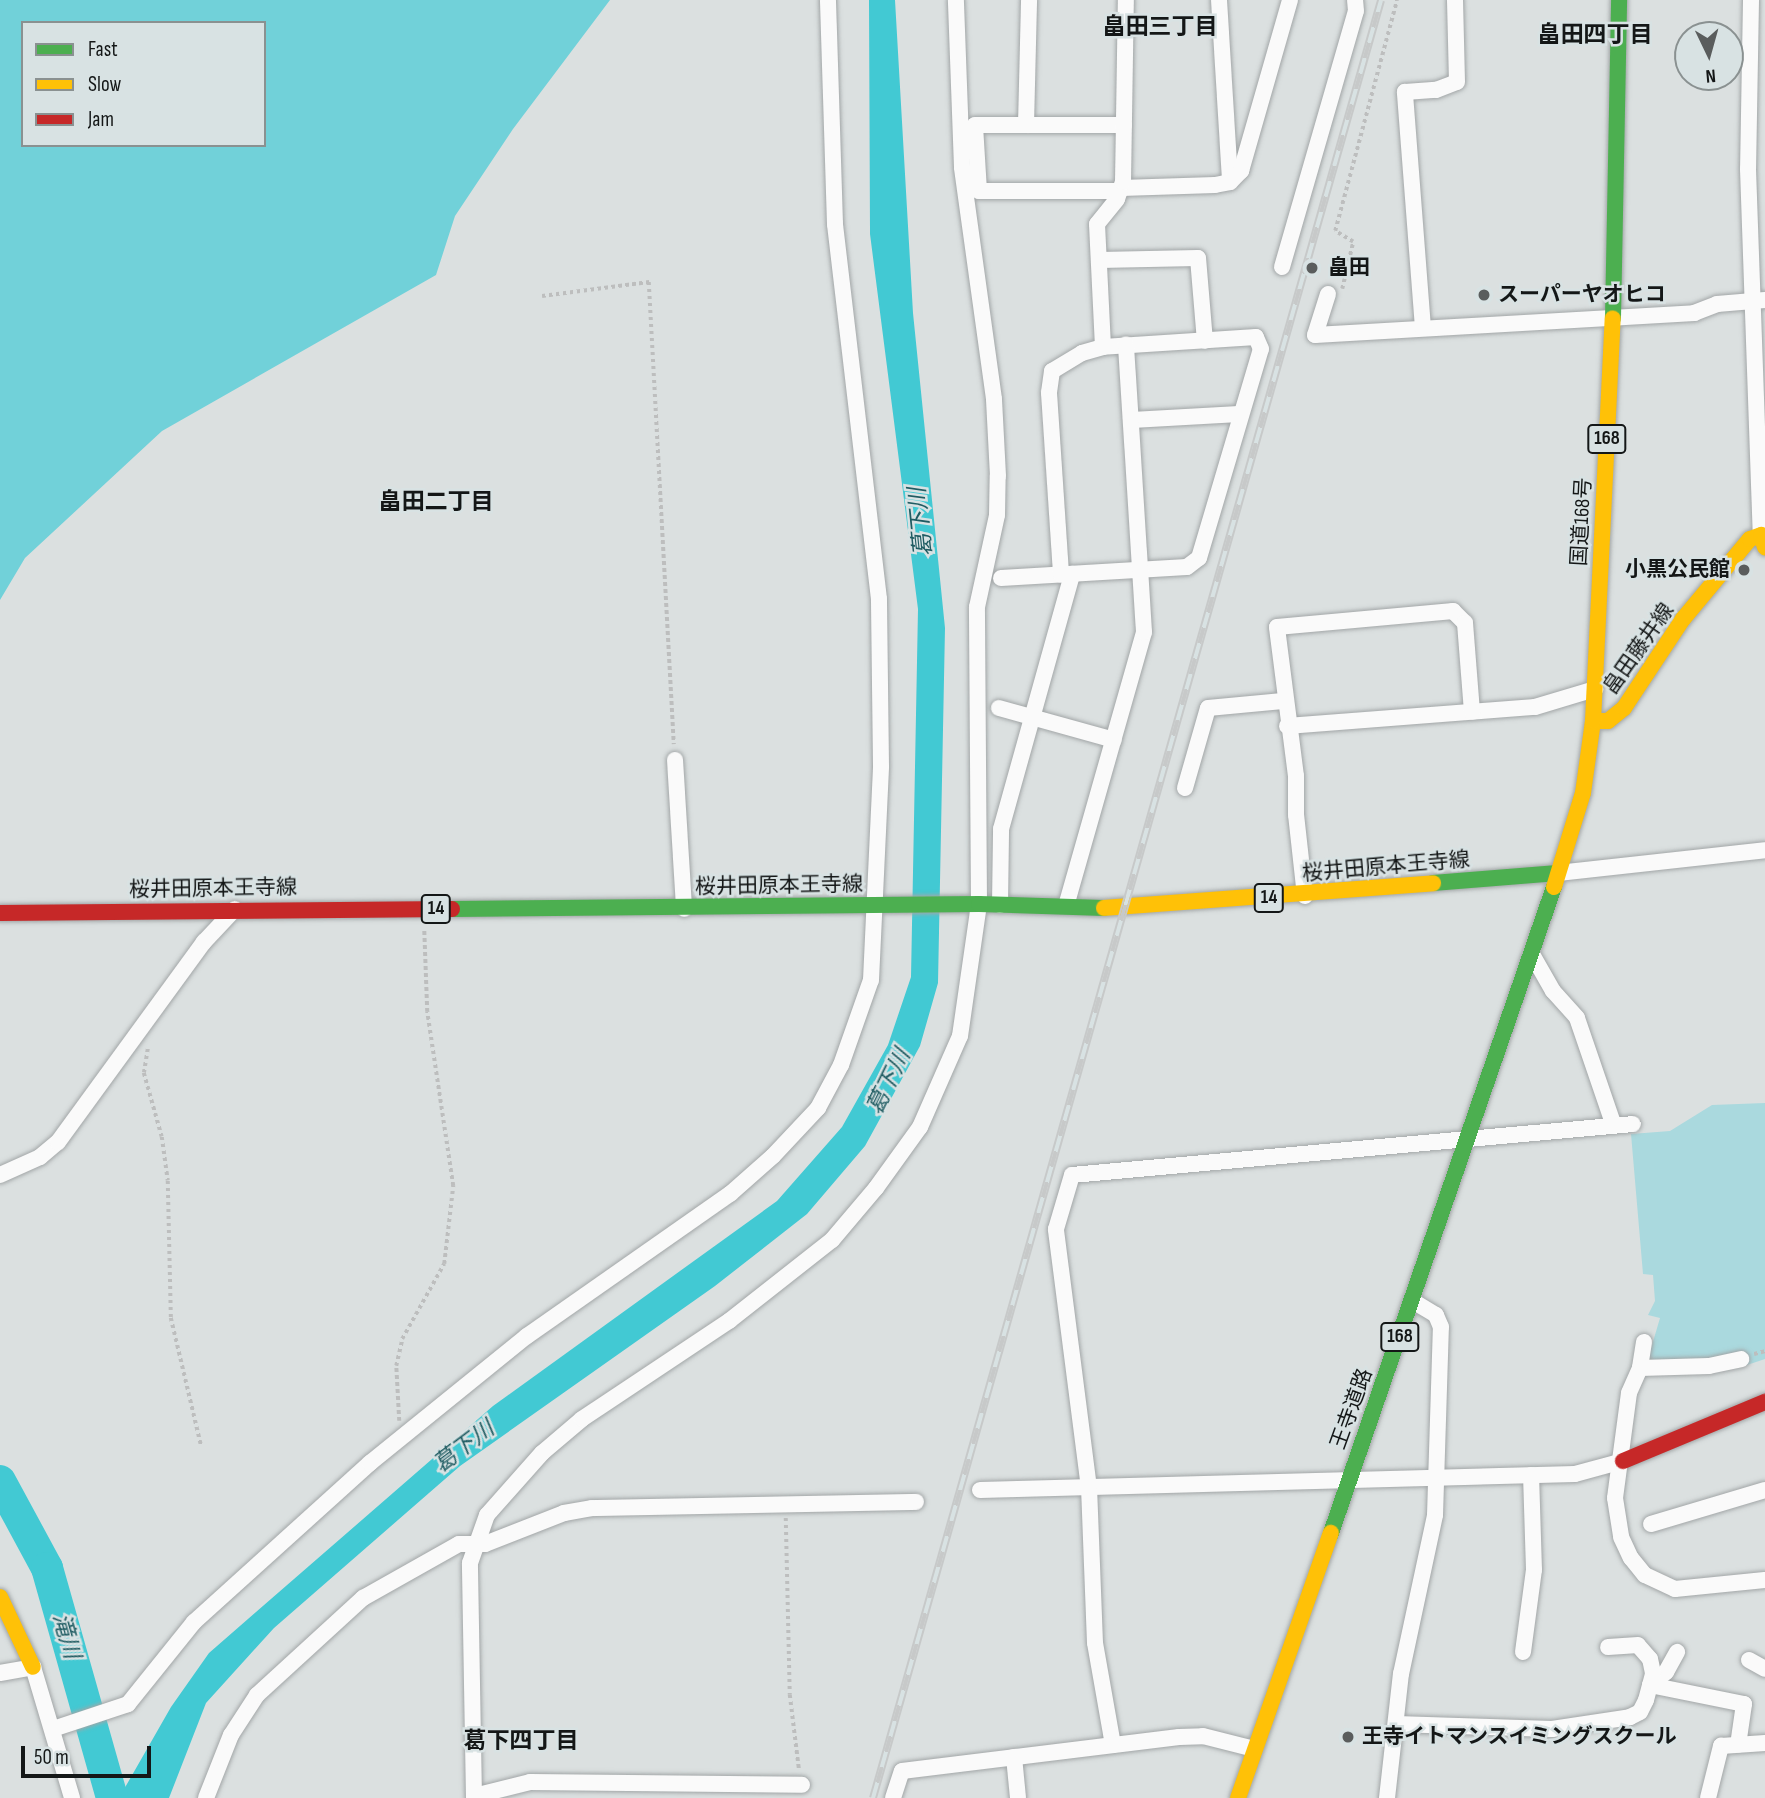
<!DOCTYPE html>
<meta charset="utf-8">
<style>
body{margin:0}
#map{position:relative;width:1765px;height:1798px;overflow:hidden;background:#dbe0e0;font-family:"Sofia Sans Condensed","Noto Sans JP",sans-serif}
div>[style]{position:absolute}
[style*='--x']{left:calc(var(--x)*1px);top:calc(var(--y)*1px);width:calc(var(--w)*1px);rotate:calc(var(--a)*1deg)}
.green>*{inset:0;background:#aad9de}
.forest>*{inset:0;background:#71d1d9}
.water>*{inset:0;background:#42c9d3}
.river>*{height:32px;margin:-16px;padding:0 16px;transform-origin:16px;border-radius:16px;background:#42c9d3}
.path>*{height:3.5px;margin-top:-1.75px;transform-origin:0;background:repeating-linear-gradient(90deg,#bdbebe 0 3.5px,transparent 0 7px)}
.roads{filter:drop-shadow(0 0 2px #a2a6a7) drop-shadow(0 0 2px #a2a6a7)}
.street>*{height:16px;margin:-8px;padding:0 8px;transform-origin:8px;border-radius:8px;background:#fafafa}
.fast>*{height:16px;margin:-8px;padding:0 8px;transform-origin:8px;border-radius:8px;background:#4caf50}
.slow>*{height:16px;margin:-8px;padding:0 8px;transform-origin:8px;border-radius:8px;background:#ffc107}
.jam>*{height:16px;margin:-8px;padding:0 8px;transform-origin:8px;border-radius:8px;background:#c62828}
.rail>*{height:8px;margin-top:-4px;transform-origin:0;background:repeating-linear-gradient(90deg,#d8e2e3 0 16px,#c7c9c9 0 32px);box-sizing:border-box;border-block:2px solid #c7c9c9}
.dots>*{width:19px;height:19px;translate:-50% -50%;box-sizing:border-box;border:4px solid #d8e2e3;border-radius:50%}
span{translate:-50% -50%;white-space:nowrap;text-align:center;line-height:1.15;-webkit-text-stroke:5px #d8e2e3;paint-order:stroke}
.shield-label span{padding:2px 5px;background:#d8e2e3;border:2px solid;border-radius:5px;-webkit-text-stroke-width:0}
.shield-label{font-size:19px;color:#141717;font-weight:700}
.poi-label{font-size:21px;color:#141717;font-weight:700}
.left{translate:0 -50%;text-align:left}
.right{translate:-100% -50%;text-align:right}
.street-label{font-size:21px;color:#141717}
.neighbourhood-label{font-size:23px;color:#141717;font-weight:700}
.water-label{font-size:23px;color:#1f5c62;font-style:italic}
.legend{position:absolute;left:21px;top:21px;width:245px;height:126px;box-sizing:border-box;background:#d8e2e3;border:2px solid #8a9191;margin:0;padding:9px 12px;list-style:none;font-size:21px;color:#141717}
.legend li{display:flex;align-items:center;gap:14px;height:35px}
.legend b{width:35px;border:2px solid #8a9191}
.north{position:absolute;left:1674px;top:21px;width:70px;height:70px;box-sizing:border-box;background:#d8e2e3;border:2px solid #8a9191;border-radius:50%;rotate:175deg;font-size:19px;font-weight:700;line-height:28px;text-align:center;color:#141717}
.north::after{content:'';display:block;margin:auto;width:24px;height:32px;background:#5a5d5d;clip-path:polygon(50% 0,100% 100%,50% 72%,0 100%)}
.scale{position:absolute;left:21px;top:1746px;width:130px;height:32px;box-sizing:border-box;border:4px solid #141717;border-top:0;padding-left:9px;font-size:21px;line-height:24px;white-space:nowrap;color:#141717;-webkit-text-stroke:5px #d8e2e3;paint-order:stroke}
</style>
<div id="map">
<div class="green">
<div style="clip-path:polygon(1765px 1103px,1765px 1359px,1744px 1366px,1738px 1353px,1707px 1360px,1647px 1362px,1660px 1318px,1648px 1315px,1655px 1301px,1653px 1275px,1643px 1274px,1631px 1134px,1670px 1131px,1712px 1105px)"></div>
</div>
<div class="forest">
<div style="clip-path:polygon(evenodd,0 0,610px 0,513px 129px,455px 216px,436px 275px,162px 431px,25px 558px,0 600px,0 0,23px 23px,264px 23px,264px 145px,23px 145px,23px 23px)"></div>
</div>
<div class="water">
<div style="clip-path:polygon(869px 0,895px 0,913px 313px,945px 628px,938px 983px,920px 1046px,865px 1146px,807px 1214px,715px 1286px,460px 1466px,274px 1628px,206px 1703px,169px 1798px,119px 1798px,171px 1707px,209px 1653px,493px 1406px,777px 1201px,842px 1127px,888px 1045px,911px 977px,918px 609px,870px 234px)"></div>
</div>
<div class="river">
<div style="--x:0;--y:1481;--w:99;--a:61.6"></div>
<div style="--x:47;--y:1568;--w:239;--a:74.2"></div>
</div>
<div class="path">
<div style="--x:1342;--y:289;--w:48;--a:-76.8"></div>
<div style="--x:1353;--y:242;--w:21;--a:-149"></div>
<div style="--x:1335;--y:231;--w:239;--a:-75"></div>
<div style="--x:542;--y:296;--w:108;--a:-7.5"></div>
<div style="--x:649;--y:282;--w:463;--a:86.9"></div>
<div style="--x:148;--y:1049;--w:24;--a:99"></div>
<div style="--x:144;--y:1073;--w:66;--a:74.3"></div>
<div style="--x:162;--y:1137;--w:44;--a:82.2"></div>
<div style="--x:168;--y:1181;--w:137;--a:88.7"></div>
<div style="--x:171;--y:1318;--w:130;--a:76.7"></div>
<div style="--x:1754;--y:1354;--w:11;--a:-15"></div>
<div style="--x:399;--y:1421;--w:55;--a:-93.1"></div>
<div style="--x:396;--y:1366;--w:28;--a:-77"></div>
<div style="--x:402;--y:1339;--w:86;--a:-60.8"></div>
<div style="--x:444;--y:1264;--w:79;--a:-83.4"></div>
<div style="--x:453;--y:1186;--w:176;--a:-98.5"></div>
<div style="--x:427;--y:1012;--w:83;--a:-92.1"></div>
<div style="--x:786;--y:1518;--w:177;--a:88.7"></div>
<div style="--x:790;--y:1695;--w:74;--a:83"></div>
</div>
<div class="roads">
<div class="street">
<div style="--x:1219;--y:0;--w:182;--a:86.5"></div>
<div style="--x:1751;--y:0;--w:169;--a:91"></div>
<div style="--x:1748;--y:169;--w:366;--a:88"></div>
<div style="--x:1026;--y:125;--w:125;--a:-88.6"></div>
<div style="--x:1121;--y:188;--w:94;--a:-1.8"></div>
<div style="--x:1215;--y:185;--w:15;--a:-11"></div>
<div style="--x:1230;--y:182;--w:16;--a:-45"></div>
<div style="--x:1241;--y:171;--w:178;--a:-74"></div>
<div style="--x:1120;--y:191;--w:141;--a:180"></div>
<div style="--x:979;--y:191;--w:66;--a:-93.5"></div>
<div style="--x:975;--y:125;--w:149;--a:0"></div>
<div style="--x:1099;--y:260;--w:99;--a:-1.2"></div>
<div style="--x:1198;--y:258;--w:83;--a:85.2"></div>
<div style="--x:1282;--y:267;--w:266;--a:-73.9"></div>
<div style="--x:1356;--y:11;--w:11;--a:-95"></div>
<div style="--x:1328;--y:294;--w:43;--a:107.6"></div>
<div style="--x:1315;--y:335;--w:380;--a:-3.3"></div>
<div style="--x:1694;--y:313;--w:25;--a:-21"></div>
<div style="--x:1717;--y:304;--w:48;--a:-4.8"></div>
<div style="--x:1423;--y:328;--w:237;--a:-94.4"></div>
<div style="--x:1405;--y:92;--w:31;--a:-4"></div>
<div style="--x:1436;--y:90;--w:22;--a:-21"></div>
<div style="--x:1457;--y:82;--w:82;--a:-91.4"></div>
<div style="--x:1103;--y:347;--w:123;--a:-92.8"></div>
<div style="--x:1097;--y:224;--w:32;--a:-51"></div>
<div style="--x:1117;--y:199;--w:18;--a:-71"></div>
<div style="--x:1123;--y:182;--w:182;--a:-89.1"></div>
<div style="--x:1131;--y:420;--w:109;--a:-3.2"></div>
<div style="--x:1001;--y:578;--w:186;--a:-3.4"></div>
<div style="--x:1187;--y:567;--w:15;--a:-37"></div>
<div style="--x:1199;--y:558;--w:218;--a:-73.5"></div>
<div style="--x:1261;--y:349;--w:13;--a:-113"></div>
<div style="--x:1256;--y:337;--w:153;--a:176.3"></div>
<div style="--x:1103;--y:347;--w:22;--a:164"></div>
<div style="--x:1082;--y:353;--w:35;--a:149"></div>
<div style="--x:1052;--y:371;--w:22;--a:98"></div>
<div style="--x:1049;--y:393;--w:182;--a:86.2"></div>
<div style="--x:999;--y:708;--w:119;--a:15.5"></div>
<div style="--x:1287;--y:726;--w:249;--a:-4.4"></div>
<div style="--x:1535;--y:707;--w:63;--a:-16.7"></div>
<div style="--x:675;--y:760;--w:149;--a:86.5"></div>
<div style="--x:1185;--y:788;--w:83;--a:-74"></div>
<div style="--x:1208;--y:708;--w:75;--a:-5.3"></div>
<div style="--x:1558;--y:873;--w:208;--a:-6.3"></div>
<div style="--x:1305;--y:896;--w:81;--a:-96.3"></div>
<div style="--x:1296;--y:815;--w:39;--a:-90"></div>
<div style="--x:1296;--y:776;--w:150;--a:-97.3"></div>
<div style="--x:1277;--y:627;--w:177;--a:-5.2"></div>
<div style="--x:1453;--y:611;--w:17;--a:45"></div>
<div style="--x:1465;--y:623;--w:89;--a:85.5"></div>
<div style="--x:1000;--y:905;--w:76;--a:-89.2"></div>
<div style="--x:1001;--y:829;--w:265;--a:-74.4"></div>
<div style="--x:1066;--y:906;--w:285;--a:-74.1"></div>
<div style="--x:1144;--y:632;--w:288;--a:-93.6"></div>
<div style="--x:1533;--y:956;--w:40;--a:60.3"></div>
<div style="--x:1553;--y:991;--w:36;--a:48"></div>
<div style="--x:1577;--y:1018;--w:114;--a:71.1"></div>
<div style="--x:0;--y:1175;--w:44;--a:-24.2"></div>
<div style="--x:40;--y:1157;--w:23;--a:-40"></div>
<div style="--x:58;--y:1142;--w:248;--a:-53.9"></div>
<div style="--x:204;--y:942;--w:45;--a:-46.8"></div>
<div style="--x:1644;--y:1342;--w:26;--a:99"></div>
<div style="--x:1640;--y:1368;--w:27;--a:114"></div>
<div style="--x:1629;--y:1393;--w:106;--a:97.6"></div>
<div style="--x:1615;--y:1498;--w:39;--a:81"></div>
<div style="--x:1621;--y:1537;--w:23;--a:65"></div>
<div style="--x:1631;--y:1558;--w:22;--a:51"></div>
<div style="--x:1645;--y:1575;--w:33;--a:25"></div>
<div style="--x:1675;--y:1589;--w:90;--a:-5.7"></div>
<div style="--x:1640;--y:1368;--w:69;--a:-1.7"></div>
<div style="--x:1709;--y:1366;--w:33;--a:-12"></div>
<div style="--x:980;--y:1490;--w:595;--a:-1.54"></div>
<div style="--x:1575;--y:1474;--w:50;--a:-15.2"></div>
<div style="--x:1651;--y:1524;--w:119;--a:-16.6"></div>
<div style="--x:1523;--y:1652;--w:83;--a:-82.4"></div>
<div style="--x:1534;--y:1570;--w:95;--a:-91.8"></div>
<div style="--x:1749;--y:1660;--w:18;--a:29"></div>
<div style="--x:0;--y:1673;--w:34;--a:-10"></div>
<div style="--x:33;--y:1667;--w:137;--a:73.4"></div>
<div style="--x:1650;--y:1685;--w:96;--a:11.4"></div>
<div style="--x:1744;--y:1704;--w:41;--a:98.3"></div>
<div style="--x:1650;--y:1685;--w:21;--a:-39"></div>
<div style="--x:1666;--y:1672;--w:23;--a:-61"></div>
<div style="--x:1396;--y:1724;--w:156;--a:1.8"></div>
<div style="--x:1552;--y:1729;--w:79;--a:-8.7"></div>
<div style="--x:1630;--y:1717;--w:11;--a:-27"></div>
<div style="--x:1640;--y:1712;--w:13;--a:-63"></div>
<div style="--x:1646;--y:1700;--w:28;--a:-75"></div>
<div style="--x:1653;--y:1673;--w:14;--a:-102"></div>
<div style="--x:1650;--y:1659;--w:18;--a:-131"></div>
<div style="--x:1638;--y:1645;--w:30;--a:176"></div>
<div style="--x:53;--y:1729;--w:79;--a:-18.4"></div>
<div style="--x:128;--y:1704;--w:105;--a:-51.2"></div>
<div style="--x:194;--y:1622;--w:237;--a:-42.1"></div>
<div style="--x:370;--y:1463;--w:202;--a:-39"></div>
<div style="--x:527;--y:1336;--w:248;--a:-35"></div>
<div style="--x:730;--y:1194;--w:57;--a:-41.5"></div>
<div style="--x:773;--y:1156;--w:66;--a:-46.8"></div>
<div style="--x:818;--y:1108;--w:49;--a:-61.9"></div>
<div style="--x:841;--y:1065;--w:90;--a:-70.6"></div>
<div style="--x:871;--y:980;--w:214;--a:-87.3"></div>
<div style="--x:881;--y:766;--w:167;--a:-90.7"></div>
<div style="--x:879;--y:599;--w:378;--a:-96.7"></div>
<div style="--x:835;--y:224;--w:224;--a:-91.8"></div>
<div style="--x:1113;--y:1745;--w:104;--a:-100"></div>
<div style="--x:1095;--y:1643;--w:155;--a:-92.2"></div>
<div style="--x:1089;--y:1488;--w:261;--a:-97.3"></div>
<div style="--x:1056;--y:1229;--w:56;--a:-73.5"></div>
<div style="--x:1072;--y:1175;--w:563;--a:-5.19"></div>
<div style="--x:1014;--y:1757;--w:41;--a:84.4"></div>
<div style="--x:474;--y:1796;--w:58;--a:-14"></div>
<div style="--x:530;--y:1782;--w:272;--a:0.6"></div>
<div style="--x:206;--y:1798;--w:68;--a:-68.4"></div>
<div style="--x:231;--y:1735;--w:48;--a:-57"></div>
<div style="--x:257;--y:1695;--w:144;--a:-42.5"></div>
<div style="--x:363;--y:1598;--w:110;--a:-29.4"></div>
<div style="--x:459;--y:1544;--w:26;--a:0"></div>
<div style="--x:485;--y:1544;--w:85;--a:-21.4"></div>
<div style="--x:564;--y:1513;--w:28;--a:-10"></div>
<div style="--x:592;--y:1508;--w:324;--a:-1.1"></div>
<div style="--x:474;--y:1798;--w:235;--a:-91"></div>
<div style="--x:470;--y:1563;--w:51;--a:-70.5"></div>
<div style="--x:487;--y:1515;--w:83;--a:-48.4"></div>
<div style="--x:542;--y:1453;--w:52;--a:-40.4"></div>
<div style="--x:582;--y:1419;--w:177;--a:-33.7"></div>
<div style="--x:729;--y:1321;--w:131;--a:-38.2"></div>
<div style="--x:832;--y:1240;--w:68;--a:-49.8"></div>
<div style="--x:876;--y:1188;--w:75;--a:-54.2"></div>
<div style="--x:920;--y:1127;--w:99;--a:-66.3"></div>
<div style="--x:960;--y:1036;--w:133;--a:-81.8"></div>
<div style="--x:979;--y:904;--w:297;--a:-90.4"></div>
<div style="--x:977;--y:607;--w:94;--a:-77.7"></div>
<div style="--x:997;--y:515;--w:39;--a:-89"></div>
<div style="--x:998;--y:476;--w:77;--a:-93"></div>
<div style="--x:994;--y:399;--w:234;--a:-97.9"></div>
<div style="--x:962;--y:167;--w:167;--a:-92.1"></div>
<div style="--x:893;--y:1798;--w:28;--a:-72"></div>
<div style="--x:902;--y:1771;--w:279;--a:-7"></div>
<div style="--x:1179;--y:1737;--w:24;--a:-2"></div>
<div style="--x:1203;--y:1736;--w:53;--a:14.3"></div>
<div style="--x:1387;--y:1798;--w:125;--a:-83.6"></div>
<div style="--x:1401;--y:1674;--w:163;--a:-77.9"></div>
<div style="--x:1435;--y:1515;--w:188;--a:-88.2"></div>
<div style="--x:1441;--y:1327;--w:13;--a:-113"></div>
<div style="--x:1436;--y:1315;--w:27;--a:-149"></div>
<div style="--x:1708;--y:1798;--w:54;--a:-76"></div>
<div style="--x:1721;--y:1746;--w:44;--a:-3.9"></div>
</div>
<div class="fast">
<div style="--x:1613;--y:318;--w:318;--a:-88.9"></div>
<div style="--x:1433;--y:883;--w:125;--a:-4.6"></div>
<div style="--x:452;--y:909;--w:527;--a:-0.54"></div>
<div style="--x:979;--y:904;--w:125;--a:1.8"></div>
<div style="--x:1331;--y:1533;--w:683;--a:-70.96"></div>
</div>
<div class="slow">
<div style="--x:1593;--y:721;--w:15;--a:0"></div>
<div style="--x:1608;--y:721;--w:21;--a:-39"></div>
<div style="--x:1624;--y:708;--w:107;--a:-56.5"></div>
<div style="--x:1683;--y:619;--w:104;--a:-50.1"></div>
<div style="--x:1750;--y:539;--w:12;--a:-20"></div>
<div style="--x:1761;--y:535;--w:13;--a:72"></div>
<div style="--x:1554;--y:887;--w:98;--a:-72.9"></div>
<div style="--x:1583;--y:793;--w:73;--a:-82.1"></div>
<div style="--x:1593;--y:721;--w:403;--a:-87.2"></div>
<div style="--x:1104;--y:908;--w:330;--a:-4.3"></div>
<div style="--x:0;--y:1597;--w:77;--a:64.8"></div>
<div style="--x:1238;--y:1798;--w:281;--a:-70.7"></div>
</div>
<div class="jam">
<div style="--x:0;--y:913;--w:452;--a:-0.5"></div>
<div style="--x:1623;--y:1461;--w:154;--a:-22.6"></div>
</div>
</div>
<div class="rail">
<div style="--x:873;--y:1798;--w:1868;--a:-74.22"></div>
</div>
<div class="dots">
<div style="left:1312px;top:268px;background:#5a5d5d"></div>
<div style="left:1484px;top:295px;background:#5a5d5d"></div>
<div style="left:1744px;top:570px;background:#5a5d5d"></div>
<div style="left:1348px;top:1737px;background:#5a5d5d"></div>
</div>
<div class="shield-label">
<span style="left:1607px;top:439px">168</span>
<span style="left:1269px;top:898px">14</span>
<span style="left:436px;top:909px">14</span>
<span style="left:1400px;top:1337px">168</span>
</div>
<div class="poi-label">
<span class="left" style="left:1328px;top:268px">畠田</span>
<span class="left" style="left:1498px;top:295px">スーパーヤオヒコ</span>
<span class="right" style="left:1730px;top:570px">小黒公民館</span>
<span class="left" style="left:1362px;top:1737px">王寺イトマンスイミングスクール</span>
</div>
<div class="street-label">
<span style="left:1582px;top:522px;rotate:-87deg">国道168号</span>
<span style="left:1639px;top:649px;rotate:-55deg">畠田藤井線</span>
<span style="left:1386px;top:867px;rotate:-5deg">桜井田原本王寺線</span>
<span style="left:779px;top:886px;rotate:-1deg">桜井田原本王寺線</span>
<span style="left:213px;top:889px;rotate:-1deg">桜井田原本王寺線</span>
<span style="left:1352px;top:1409px;rotate:-70deg">王寺道路</span>
</div>
<div class="neighbourhood-label">
<span style="left:1160px;top:27px">畠田三丁目</span>
<span style="left:1595px;top:35px">畠田四丁目</span>
<span style="left:436px;top:502px">畠田二丁目</span>
<span style="left:521px;top:1741px">葛下四丁目</span>
</div>
<div class="water-label">
<span style="left:921px;top:522px;rotate:-96deg">葛下川</span>
<span style="left:889px;top:1082px;rotate:-64deg">葛下川</span>
<span style="left:464px;top:1447px;rotate:-37deg">葛下川</span>
<span style="left:66px;top:1636px;rotate:74deg">滝川</span>
</div>
<ul class="legend">
<li><b style="height:9px;background:#4caf50"></b>Fast</li>
<li><b style="height:9px;background:#ffc107"></b>Slow</li>
<li><b style="height:9px;background:#c62828"></b>Jam</li>
</ul>
<div class="north">N</div>
<div class="scale">50 m</div>
</div>
